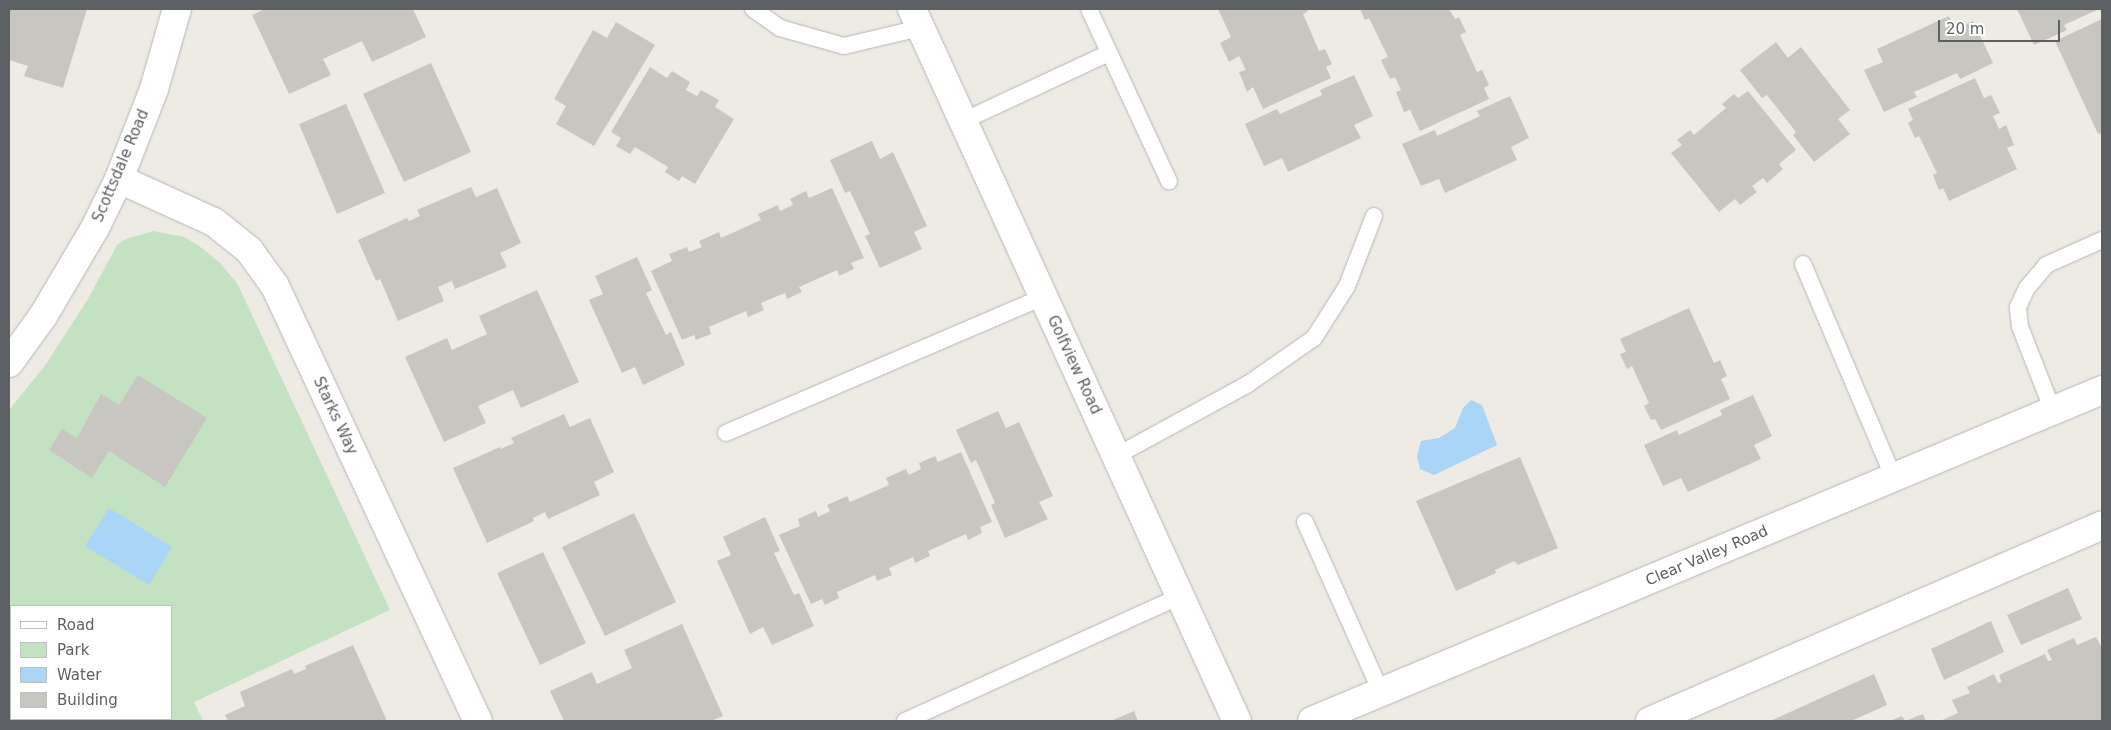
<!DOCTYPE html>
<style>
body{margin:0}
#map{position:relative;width:2111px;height:730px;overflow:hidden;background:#edebe3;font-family:"DejaVu Sans",sans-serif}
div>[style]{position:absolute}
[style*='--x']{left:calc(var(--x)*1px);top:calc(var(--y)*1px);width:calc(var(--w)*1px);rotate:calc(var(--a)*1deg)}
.green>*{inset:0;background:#c2e2c2}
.water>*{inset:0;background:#a9d5f7}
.building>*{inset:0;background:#c8c6c0}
.roads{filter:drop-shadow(0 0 1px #b4b6b9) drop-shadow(0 0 1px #b4b6b9)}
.service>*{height:16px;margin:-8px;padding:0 8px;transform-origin:8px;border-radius:8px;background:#fff}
.minor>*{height:28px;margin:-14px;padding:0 14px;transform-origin:14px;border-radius:14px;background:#fff}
span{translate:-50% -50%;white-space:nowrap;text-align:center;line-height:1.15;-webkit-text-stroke:4.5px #fff;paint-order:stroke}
.street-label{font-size:15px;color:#5c5f63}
.frame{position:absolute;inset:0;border:10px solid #5c5f63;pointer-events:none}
.legend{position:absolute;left:10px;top:605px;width:162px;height:115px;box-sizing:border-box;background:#fff;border:1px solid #bebfc1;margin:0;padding:6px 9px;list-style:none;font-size:15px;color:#5c5f63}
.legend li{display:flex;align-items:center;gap:10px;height:25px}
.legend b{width:25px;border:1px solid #bebfc1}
.scale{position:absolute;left:1938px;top:20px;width:122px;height:22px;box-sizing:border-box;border:2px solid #5c5f63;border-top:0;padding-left:6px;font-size:15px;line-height:18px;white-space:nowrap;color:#5c5f63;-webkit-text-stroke:4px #fff;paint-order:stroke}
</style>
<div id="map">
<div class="green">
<div style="clip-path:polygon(evenodd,154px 231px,184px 237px,198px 245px,220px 263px,237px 283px,390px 610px,194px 702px,203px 721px,9px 721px,9px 410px,44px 367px,88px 299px,117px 245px,126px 239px,154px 231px,11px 606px,171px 606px,171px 719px,11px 719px,11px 606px)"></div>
</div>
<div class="water">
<div style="clip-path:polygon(1471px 400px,1482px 405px,1497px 445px,1434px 475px,1420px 469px,1417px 456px,1421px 441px,1439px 438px,1455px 428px,1463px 408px)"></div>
<div style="clip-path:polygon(109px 508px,172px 547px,149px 585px,85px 546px)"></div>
</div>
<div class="building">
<div style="clip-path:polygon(9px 9px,87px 9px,63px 88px,24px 76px,28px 66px,9px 60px)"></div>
<div style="clip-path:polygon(265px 9px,413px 9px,426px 37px,372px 62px,362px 41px,323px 59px,331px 75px,289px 94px,252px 15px)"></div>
<div style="clip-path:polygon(1218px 9px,1307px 9px,1308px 11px,1303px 14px,1319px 51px,1325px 49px,1332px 64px,1326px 67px,1331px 78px,1263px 109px,1253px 87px,1247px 92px,1239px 72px,1246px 70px,1239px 56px,1229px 62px,1220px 43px,1231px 37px)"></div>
<div style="clip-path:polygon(1360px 9px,1449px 9px,1455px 19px,1459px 17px,1466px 32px,1460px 35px,1477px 72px,1482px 70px,1489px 85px,1484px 88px,1489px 99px,1420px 131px,1410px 110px,1404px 112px,1396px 92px,1401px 90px,1395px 77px,1390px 79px,1381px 60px,1388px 57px,1369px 18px,1365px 20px)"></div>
<div style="clip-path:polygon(2017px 9px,2099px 9px,2064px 25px,2067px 30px,2034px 45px)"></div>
<div style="clip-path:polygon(1949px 16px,1955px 29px,1973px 21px,1993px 63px,1960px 79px,1957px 73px,1914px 92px,1917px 97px,1884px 112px,1864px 70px,1883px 62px,1877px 49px)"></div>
<div style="clip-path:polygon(2102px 19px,2102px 133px,2098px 134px,2055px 41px)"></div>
<div style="clip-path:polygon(616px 22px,655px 45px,594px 146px,556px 124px,566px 106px,554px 99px,593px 30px,607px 38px)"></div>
<div style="clip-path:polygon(1776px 42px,1788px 58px,1801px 47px,1850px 110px,1838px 119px,1850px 134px,1814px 162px,1793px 135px,1796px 132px,1767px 95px,1762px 98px,1740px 70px)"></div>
<div style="clip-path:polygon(431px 63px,471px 152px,404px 182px,363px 94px)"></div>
<div style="clip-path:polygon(650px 67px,667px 78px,672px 71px,690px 82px,686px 90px,697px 96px,701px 90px,719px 100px,715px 107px,734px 119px,695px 184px,682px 176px,679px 181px,665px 172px,668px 167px,635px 147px,630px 154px,616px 146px,621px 138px,611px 132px)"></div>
<div style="clip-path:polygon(1354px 75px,1373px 116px,1354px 125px,1361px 138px,1288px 172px,1282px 158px,1264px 166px,1245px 124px,1277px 109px,1280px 114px,1322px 95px,1320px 90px)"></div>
<div style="clip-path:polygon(1975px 78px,1984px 98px,1991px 95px,2000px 113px,1993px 116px,1999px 129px,2006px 125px,2014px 145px,2007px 148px,2017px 169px,1949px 201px,1943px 188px,1939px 190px,1933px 175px,1937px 173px,1919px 136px,1915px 138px,1908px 123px,1913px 120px,1908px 109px)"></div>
<div style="clip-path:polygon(1748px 91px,1796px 150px,1779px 164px,1783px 169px,1767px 183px,1763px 178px,1752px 186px,1757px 192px,1740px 205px,1735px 199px,1719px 212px,1671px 153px,1682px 145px,1677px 140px,1690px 130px,1694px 135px,1726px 108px,1722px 104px,1734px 94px,1738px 98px)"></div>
<div style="clip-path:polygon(1510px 96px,1529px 138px,1511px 147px,1517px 160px,1445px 193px,1439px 179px,1421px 186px,1402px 144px,1435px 130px,1437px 136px,1480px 116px,1477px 111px)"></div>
<div style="clip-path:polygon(346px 104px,385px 193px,337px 214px,299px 124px)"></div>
<div style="clip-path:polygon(872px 141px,880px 159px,893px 152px,927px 226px,914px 232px,922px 249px,880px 268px,865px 236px,870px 234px,850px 191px,845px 193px,830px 160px)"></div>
<div style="clip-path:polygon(471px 187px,476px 197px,497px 188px,521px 243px,500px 253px,507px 267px,455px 289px,452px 281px,438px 287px,444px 301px,398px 321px,380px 279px,376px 281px,358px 240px,407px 218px,409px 221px,420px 216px,417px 210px)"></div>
<div style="clip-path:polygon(832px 188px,864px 258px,851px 263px,854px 269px,839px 276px,837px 270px,799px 287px,802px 292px,787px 299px,785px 293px,761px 303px,764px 310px,748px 317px,746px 311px,709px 327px,711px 334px,696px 340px,694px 335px,682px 340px,651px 271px,672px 261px,669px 254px,687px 247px,689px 252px,702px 247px,699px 241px,719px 232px,721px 238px,761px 220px,758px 214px,778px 205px,780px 211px,793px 205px,790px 199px,806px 191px,809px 198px)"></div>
<div style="clip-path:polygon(637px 257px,652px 290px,646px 293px,666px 335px,671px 332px,685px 365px,643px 385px,635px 367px,622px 373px,589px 300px,603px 294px,595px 276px)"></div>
<div style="clip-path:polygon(537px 290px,579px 382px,521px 408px,513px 390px,478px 406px,486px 423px,444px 442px,405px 357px,447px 338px,452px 350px,487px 334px,479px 316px)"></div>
<div style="clip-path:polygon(1689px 308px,1714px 363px,1720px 360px,1727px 376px,1721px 379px,1730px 399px,1661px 430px,1655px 419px,1651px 420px,1644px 406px,1649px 403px,1632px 366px,1627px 369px,1620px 354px,1626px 352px,1620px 339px)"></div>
<div style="clip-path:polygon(138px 375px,207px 418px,165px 487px,109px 451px,92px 478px,49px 450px,62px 429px,77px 438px,101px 394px,119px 405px)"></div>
<div style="clip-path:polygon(1753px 395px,1772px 436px,1754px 445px,1761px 459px,1688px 492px,1681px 478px,1663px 486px,1644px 445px,1677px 430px,1679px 435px,1722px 415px,1720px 410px)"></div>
<div style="clip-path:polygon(998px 411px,1006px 428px,1019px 422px,1053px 496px,1039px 502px,1048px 519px,1005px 538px,991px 505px,995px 503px,976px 460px,971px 463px,956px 430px)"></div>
<div style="clip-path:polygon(564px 414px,570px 427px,590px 418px,614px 472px,594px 482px,600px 495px,548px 519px,545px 512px,533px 518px,534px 521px,487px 543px,453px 468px,500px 447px,501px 449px,514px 443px,511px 438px)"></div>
<div style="clip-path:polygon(961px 452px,992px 522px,980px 527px,982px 533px,968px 540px,966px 534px,928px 551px,930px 556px,915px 563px,913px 557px,889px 568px,892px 575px,877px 581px,875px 575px,837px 592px,839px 598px,825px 605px,822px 599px,811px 604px,779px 535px,800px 526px,798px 519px,816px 511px,818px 517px,830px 511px,827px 505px,847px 496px,850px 502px,889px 485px,886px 478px,906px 469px,909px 475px,921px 469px,919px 463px,935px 456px,938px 462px)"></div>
<div style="clip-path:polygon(1520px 457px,1558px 548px,1518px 565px,1514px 561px,1495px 570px,1496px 573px,1456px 591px,1416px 501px)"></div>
<div style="clip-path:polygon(634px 513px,676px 602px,605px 636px,562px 547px)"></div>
<div style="clip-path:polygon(765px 517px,780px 551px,774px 553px,794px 595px,799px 593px,814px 626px,772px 645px,763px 627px,750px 634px,717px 561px,731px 555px,723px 537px)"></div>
<div style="clip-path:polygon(543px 552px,586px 643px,540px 665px,497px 573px)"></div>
<div style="clip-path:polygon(2068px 588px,2082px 619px,2021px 645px,2007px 615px)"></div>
<div style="clip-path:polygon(1991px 621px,2004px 652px,1944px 680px,1931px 649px)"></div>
<div style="clip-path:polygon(682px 624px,723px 716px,711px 721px,564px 721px,550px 691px,592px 672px,597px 684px,632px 668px,624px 650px)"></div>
<div style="clip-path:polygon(2096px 637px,2102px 648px,2102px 721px,1940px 721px,1958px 713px,1952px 700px,1970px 693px,1967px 687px,1994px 674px,1998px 683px,2002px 682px,1999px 675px,2045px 654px,2048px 661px,2052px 660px,2047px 650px,2074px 638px,2077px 645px)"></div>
<div style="clip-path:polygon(353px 645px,387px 721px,228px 721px,225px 715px,245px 706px,240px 692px,292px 669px,294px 674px,306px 669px,305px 666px)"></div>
<div style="clip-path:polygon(1874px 674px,1887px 705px,1851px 721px,1770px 721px)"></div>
<div style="clip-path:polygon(1134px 711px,1138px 721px,1111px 721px)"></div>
<div style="clip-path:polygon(1923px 714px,1926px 721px,1890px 721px,1902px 716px,1905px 721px)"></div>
</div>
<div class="roads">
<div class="service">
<div style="--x:753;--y:9;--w:33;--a:35"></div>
<div style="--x:780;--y:28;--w:66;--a:15.7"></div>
<div style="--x:844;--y:46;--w:78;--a:-13.3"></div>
<div style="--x:1089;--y:9;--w:190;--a:65.1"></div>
<div style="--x:963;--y:121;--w:161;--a:-25"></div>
<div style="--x:1803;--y:264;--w:233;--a:67"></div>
<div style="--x:2053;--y:411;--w:90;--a:-111.4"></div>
<div style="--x:2020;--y:327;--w:20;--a:-96"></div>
<div style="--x:2018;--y:307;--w:21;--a:-65"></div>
<div style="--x:2027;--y:288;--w:30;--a:-50"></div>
<div style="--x:2046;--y:265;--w:61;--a:-24.1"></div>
<div style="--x:726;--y:433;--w:345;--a:-23.2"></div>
<div style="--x:1116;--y:456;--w:150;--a:-28.6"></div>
<div style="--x:1248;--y:384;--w:80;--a:-34.9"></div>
<div style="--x:1314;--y:338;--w:62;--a:-57.6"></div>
<div style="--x:1347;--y:286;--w:75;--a:-68.9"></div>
<div style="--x:1305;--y:522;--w:186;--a:65.9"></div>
<div style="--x:905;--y:721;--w:302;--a:-24.4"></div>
</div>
<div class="minor">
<div style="--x:912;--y:9;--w:783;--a:65.47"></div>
<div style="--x:119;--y:179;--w:104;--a:24.4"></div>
<div style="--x:214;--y:222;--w:45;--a:38.7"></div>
<div style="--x:249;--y:250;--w:44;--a:54.2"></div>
<div style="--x:275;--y:286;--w:480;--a:65"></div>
<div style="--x:9;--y:363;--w:58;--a:-54.1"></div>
<div style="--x:43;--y:316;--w:102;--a:-59.4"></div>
<div style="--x:95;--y:228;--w:55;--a:-63.9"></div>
<div style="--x:119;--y:179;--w:97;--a:-68.7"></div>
<div style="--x:154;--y:89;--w:83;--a:-74"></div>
<div style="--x:1312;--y:721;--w:857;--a:-22.73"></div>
<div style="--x:1650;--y:721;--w:493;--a:-23.4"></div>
</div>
</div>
<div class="street-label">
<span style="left:121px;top:166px;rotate:-67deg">Scottsdale Road</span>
<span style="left:1074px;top:365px;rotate:65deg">Golfview Road</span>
<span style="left:335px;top:416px;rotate:65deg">Starks Way</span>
<span style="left:1707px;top:556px;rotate:-23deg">Clear Valley Road</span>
</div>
<div class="frame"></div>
<ul class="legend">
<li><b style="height:6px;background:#fff"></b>Road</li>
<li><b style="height:14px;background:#c2e2c2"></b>Park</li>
<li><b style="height:14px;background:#a9d5f7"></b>Water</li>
<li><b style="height:14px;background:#c8c6c0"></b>Building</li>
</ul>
<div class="scale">20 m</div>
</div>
